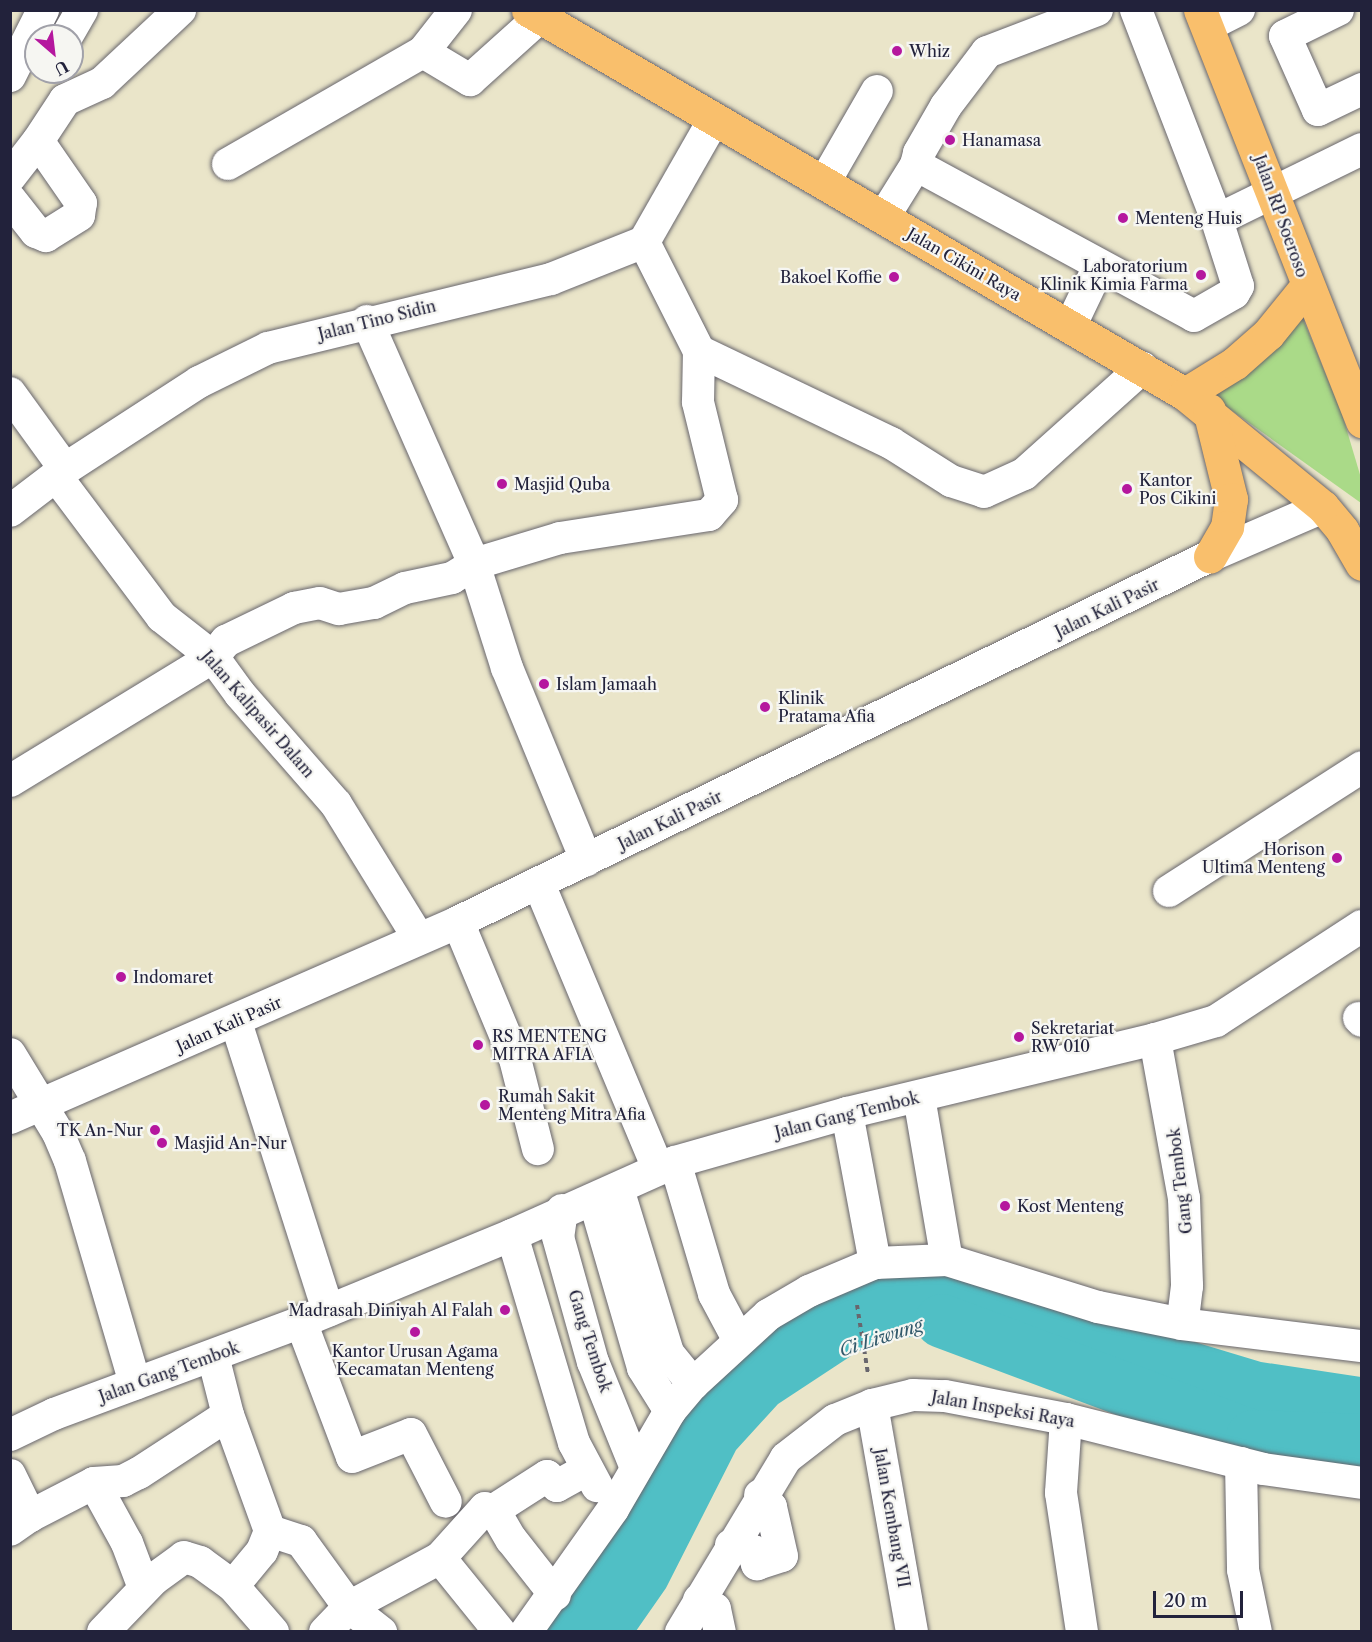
<!DOCTYPE html>
<style>
body{margin:0}
#map{position:relative;width:1372px;height:1642px;overflow:hidden;background:#eae5c9;font-family:"Libre Caslon Text",serif}
div>[style]{position:absolute}
[style*='--x']{left:calc(var(--x)*1px);top:calc(var(--y)*1px);width:calc(var(--w)*1px);rotate:calc(var(--a)*1deg)}
.green>*{inset:0;background:#aada88}
.water>*{inset:0;background:#50bfc5}
.river>*{height:54px;margin:-27px;padding:0 27px;transform-origin:27px;border-radius:27px;background:#50bfc5}
.path>*{height:4px;margin-top:-2px;transform-origin:0;background:repeating-linear-gradient(90deg,#68666d 0 4.5px,transparent 0 9px)}
.roads{filter:drop-shadow(0 0 2px #68666d) drop-shadow(0 0 2px #68666d)}
.minor>*{height:32px;margin:-16px;padding:0 16px;transform-origin:16px;border-radius:16px;background:#fff}
.major>*{height:33px;margin:-16.5px;padding:0 16.5px;transform-origin:16.5px;border-radius:16.5px;background:#f9bf6c}
.dots>*{width:16px;height:16px;translate:-50% -50%;box-sizing:border-box;border:3px solid #f6f6f2;border-radius:50%}
span{translate:-50% -50%;white-space:nowrap;text-align:center;line-height:1.15;-webkit-text-stroke:4.5px #f6f6f2;paint-order:stroke}
.poi-label{font-size:16px;color:#22223b}
.left{translate:0 -50%;text-align:left}
.right{translate:-100% -50%;text-align:right}
.street-label{font-size:16px;color:#22223b}
.water-label{font-size:18px;color:#32596b;font-style:italic}
.frame{position:absolute;inset:0;border:12px solid #22223b;pointer-events:none}
.north{position:absolute;left:24px;top:24px;width:60px;height:60px;box-sizing:border-box;background:#f6f6f2;border:2px solid #a1a1a9;border-radius:50%;rotate:152deg;font-size:16px;font-weight:700;line-height:24px;text-align:center;color:#22223b}
.north::after{content:'';display:block;margin:auto;width:21px;height:27px;background:#b5179e;clip-path:polygon(50% 0,100% 100%,50% 72%,0 100%)}
.scale{position:absolute;left:1153px;top:1591px;width:90px;height:27px;box-sizing:border-box;border:3px solid #22223b;border-top:0;padding-left:8px;font-size:18px;line-height:21px;white-space:nowrap;color:#22223b;-webkit-text-stroke:4px #f6f6f2;paint-order:stroke}
</style>
<div id="map">
<div class="green">
<div style="clip-path:polygon(1301px 314px,1342px 414px,1361px 478px,1361px 503px,1203px 390px)"></div>
</div>
<div class="water">
<div style="clip-path:polygon(947px 1267px,1261px 1362px,1361px 1377px,1361px 1442px,1225px 1427px,1084px 1383px,1016px 1349px,973px 1334px,893px 1338px,857px 1352px,778px 1404px,736px 1450px,666px 1588px,636px 1631px,542px 1632px,665px 1434px,758px 1330px,885px 1271px)"></div>
</div>
<div class="river">
<div style="--x:942;--y:1321;--w:332;--a:20.5"></div>
<div style="--x:1253;--y:1437;--w:109;--a:2.1"></div>
</div>
<div class="path">
<div style="--x:857;--y:1305;--w:70;--a:80.9"></div>
</div>
<div class="roads">
<div class="minor">
<div style="--x:456;--y:10;--w:53;--a:128.2"></div>
<div style="--x:423;--y:52;--w:55;--a:30.8"></div>
<div style="--x:470;--y:80;--w:94;--a:-42"></div>
<div style="--x:1097;--y:10;--w:118;--a:159.1"></div>
<div style="--x:987;--y:52;--w:68;--a:127.2"></div>
<div style="--x:946;--y:106;--w:54;--a:119.9"></div>
<div style="--x:919;--y:153;--w:12;--a:104"></div>
<div style="--x:916;--y:165;--w:316;--a:28.5"></div>
<div style="--x:1194;--y:316;--w:46;--a:-29.9"></div>
<div style="--x:1234;--y:293;--w:8;--a:-60"></div>
<div style="--x:1238;--y:286;--w:69;--a:-107.7"></div>
<div style="--x:1217;--y:220;--w:225;--a:-111.1"></div>
<div style="--x:1338;--y:10;--w:59;--a:153.9"></div>
<div style="--x:1285;--y:36;--w:81;--a:66"></div>
<div style="--x:1318;--y:110;--w:49;--a:-25.5"></div>
<div style="--x:1207;--y:26;--w:36;--a:-27"></div>
<div style="--x:67;--y:36;--w:30;--a:-60"></div>
<div style="--x:10;--y:76;--w:74;--a:-63.4"></div>
<div style="--x:228;--y:164;--w:225;--a:-29.9"></div>
<div style="--x:10;--y:177;--w:46;--a:-52.1"></div>
<div style="--x:824;--y:183;--w:106;--a:-60.1"></div>
<div style="--x:10;--y:199;--w:42;--a:51.8"></div>
<div style="--x:36;--y:232;--w:11;--a:22"></div>
<div style="--x:46;--y:236;--w:39;--a:-32"></div>
<div style="--x:79;--y:215;--w:12;--a:-81"></div>
<div style="--x:81;--y:203;--w:75;--a:-124.7"></div>
<div style="--x:38;--y:141;--w:49;--a:-56.6"></div>
<div style="--x:65;--y:100;--w:41;--a:-24.7"></div>
<div style="--x:102;--y:83;--w:107;--a:-43.1"></div>
<div style="--x:883;--y:218;--w:62;--a:-58.1"></div>
<div style="--x:1217;--y:220;--w:161;--a:-26.1"></div>
<div style="--x:367;--y:321;--w:266;--a:66.2"></div>
<div style="--x:474;--y:564;--w:109;--a:72.4"></div>
<div style="--x:507;--y:668;--w:208;--a:67.6"></div>
<div style="--x:1071;--y:325;--w:65;--a:-64.6"></div>
<div style="--x:699;--y:351;--w:213;--a:25.6"></div>
<div style="--x:891;--y:443;--w:71;--a:32.3"></div>
<div style="--x:951;--y:481;--w:35;--a:18"></div>
<div style="--x:984;--y:492;--w:44;--a:-24.2"></div>
<div style="--x:1024;--y:474;--w:159;--a:-41.9"></div>
<div style="--x:10;--y:393;--w:94;--a:54.1"></div>
<div style="--x:56;--y:476;--w:176;--a:53.1"></div>
<div style="--x:162;--y:617;--w:65;--a:38.1"></div>
<div style="--x:213;--y:657;--w:46;--a:53.9"></div>
<div style="--x:240;--y:694;--w:146;--a:48.9"></div>
<div style="--x:336;--y:804;--w:158;--a:58.4"></div>
<div style="--x:10;--y:511;--w:69;--a:-37.4"></div>
<div style="--x:65;--y:469;--w:160;--a:-33"></div>
<div style="--x:199;--y:382;--w:77;--a:-26.2"></div>
<div style="--x:268;--y:348;--w:291;--a:-13.7"></div>
<div style="--x:551;--y:279;--w:100;--a:-21.7"></div>
<div style="--x:644;--y:242;--w:139;--a:-60.3"></div>
<div style="--x:10;--y:781;--w:238;--a:-31.4"></div>
<div style="--x:213;--y:657;--w:21;--a:-51"></div>
<div style="--x:226;--y:641;--w:76;--a:-25.9"></div>
<div style="--x:294;--y:608;--w:26;--a:-11"></div>
<div style="--x:320;--y:603;--w:20;--a:18"></div>
<div style="--x:339;--y:609;--w:36;--a:-10"></div>
<div style="--x:374;--y:603;--w:34;--a:-26"></div>
<div style="--x:405;--y:588;--w:48;--a:-12"></div>
<div style="--x:452;--y:578;--w:26;--a:-32"></div>
<div style="--x:474;--y:564;--w:90;--a:-16.8"></div>
<div style="--x:560;--y:538;--w:151;--a:-8.8"></div>
<div style="--x:709;--y:515;--w:20;--a:-49"></div>
<div style="--x:722;--y:500;--w:101;--a:-103.8"></div>
<div style="--x:698;--y:402;--w:51;--a:-88.9"></div>
<div style="--x:699;--y:351;--w:122;--a:-116.8"></div>
<div style="--x:539;--y:884;--w:309;--a:67.3"></div>
<div style="--x:1169;--y:891;--w:229;--a:-32.7"></div>
<div style="--x:458;--y:922;--w:148;--a:67.4"></div>
<div style="--x:515;--y:1059;--w:93;--a:75.7"></div>
<div style="--x:1359;--y:1018;--w:4;--a:45"></div>
<div style="--x:236;--y:1022;--w:303;--a:72.3"></div>
<div style="--x:1155;--y:1039;--w:162;--a:79.7"></div>
<div style="--x:1184;--y:1198;--w:88;--a:88"></div>
<div style="--x:1187;--y:1286;--w:38;--a:97"></div>
<div style="--x:10;--y:1054;--w:92;--a:58.7"></div>
<div style="--x:58;--y:1133;--w:30;--a:67"></div>
<div style="--x:70;--y:1161;--w:232;--a:73.7"></div>
<div style="--x:919;--y:1097;--w:165;--a:80.3"></div>
<div style="--x:847;--y:1113;--w:153;--a:79.4"></div>
<div style="--x:10;--y:1118;--w:489;--a:-23.6"></div>
<div style="--x:458;--y:922;--w:836;--a:-25.95"></div>
<div style="--x:1210;--y:556;--w:123;--a:-23.4"></div>
<div style="--x:675;--y:1162;--w:138;--a:73.5"></div>
<div style="--x:714;--y:1294;--w:51;--a:61.9"></div>
<div style="--x:618;--y:1189;--w:171;--a:73"></div>
<div style="--x:668;--y:1353;--w:40;--a:51"></div>
<div style="--x:594;--y:1199;--w:176;--a:73.8"></div>
<div style="--x:643;--y:1368;--w:51;--a:57.9"></div>
<div style="--x:562;--y:1210;--w:27;--a:98"></div>
<div style="--x:558;--y:1237;--w:130;--a:74.4"></div>
<div style="--x:593;--y:1362;--w:114;--a:67.9"></div>
<div style="--x:512;--y:1235;--w:217;--a:73.4"></div>
<div style="--x:574;--y:1443;--w:49;--a:61.9"></div>
<div style="--x:301;--y:1322;--w:144;--a:69.3"></div>
<div style="--x:352;--y:1457;--w:63;--a:-21.3"></div>
<div style="--x:411;--y:1434;--w:76;--a:62.8"></div>
<div style="--x:213;--y:1356;--w:61;--a:75.7"></div>
<div style="--x:228;--y:1415;--w:123;--a:70.1"></div>
<div style="--x:270;--y:1531;--w:33;--a:18"></div>
<div style="--x:301;--y:1541;--w:82;--a:54"></div>
<div style="--x:349;--y:1607;--w:41;--a:38"></div>
<div style="--x:872;--y:1405;--w:230;--a:80"></div>
<div style="--x:1066;--y:1419;--w:74;--a:93.9"></div>
<div style="--x:1061;--y:1493;--w:141;--a:81.4"></div>
<div style="--x:10;--y:1435;--w:49;--a:-25.5"></div>
<div style="--x:54;--y:1414;--w:264;--a:-20.4"></div>
<div style="--x:301;--y:1322;--w:228;--a:-22.4"></div>
<div style="--x:512;--y:1235;--w:179;--a:-24.1"></div>
<div style="--x:675;--y:1162;--w:179;--a:-15.9"></div>
<div style="--x:847;--y:1113;--w:317;--a:-13.5"></div>
<div style="--x:1155;--y:1039;--w:64;--a:-16.4"></div>
<div style="--x:1216;--y:1021;--w:174;--a:-33.1"></div>
<div style="--x:1241;--y:1463;--w:107;--a:88.9"></div>
<div style="--x:1243;--y:1570;--w:63;--a:78.2"></div>
<div style="--x:10;--y:1475;--w:46;--a:64"></div>
<div style="--x:94;--y:1483;--w:68;--a:61.2"></div>
<div style="--x:127;--y:1543;--w:48;--a:69.3"></div>
<div style="--x:494;--y:1510;--w:34;--a:60"></div>
<div style="--x:511;--y:1539;--w:71;--a:51.8"></div>
<div style="--x:10;--y:1530;--w:24;--a:-35"></div>
<div style="--x:30;--y:1516;--w:72;--a:-27.3"></div>
<div style="--x:94;--y:1483;--w:29;--a:-4"></div>
<div style="--x:123;--y:1481;--w:18;--a:-27"></div>
<div style="--x:139;--y:1473;--w:106;--a:-33.1"></div>
<div style="--x:731;--y:1545;--w:23;--a:15"></div>
<div style="--x:753;--y:1551;--w:14;--a:73"></div>
<div style="--x:757;--y:1564;--w:26;--a:-18"></div>
<div style="--x:782;--y:1556;--w:50;--a:-102.7"></div>
<div style="--x:771;--y:1507;--w:16;--a:-133"></div>
<div style="--x:440;--y:1558;--w:95;--a:51"></div>
<div style="--x:233;--y:1586;--w:61;--a:49"></div>
<div style="--x:699;--y:1600;--w:18;--a:29"></div>
<div style="--x:715;--y:1609;--w:24;--a:78"></div>
<div style="--x:103;--y:1632;--w:74;--a:-46.1"></div>
<div style="--x:154;--y:1579;--w:37;--a:-36"></div>
<div style="--x:184;--y:1557;--w:17;--a:17"></div>
<div style="--x:200;--y:1562;--w:41;--a:36"></div>
<div style="--x:233;--y:1586;--w:45;--a:-50.4"></div>
<div style="--x:262;--y:1551;--w:22;--a:-68"></div>
<div style="--x:325;--y:1632;--w:35;--a:-46"></div>
<div style="--x:349;--y:1607;--w:103;--a:-28.3"></div>
<div style="--x:440;--y:1558;--w:67;--a:-48"></div>
<div style="--x:485;--y:1508;--w:9;--a:13"></div>
<div style="--x:494;--y:1510;--w:63;--a:-32.7"></div>
<div style="--x:547;--y:1476;--w:14;--a:45"></div>
<div style="--x:557;--y:1486;--w:33;--a:-29"></div>
<div style="--x:526;--y:1632;--w:151;--a:-54.7"></div>
<div style="--x:613;--y:1509;--w:113;--a:-59.8"></div>
<div style="--x:670;--y:1411;--w:35;--a:-50"></div>
<div style="--x:693;--y:1384;--w:102;--a:-42.6"></div>
<div style="--x:768;--y:1315;--w:48;--a:-30.3"></div>
<div style="--x:809;--y:1291;--w:72;--a:-23"></div>
<div style="--x:875;--y:1263;--w:72;--a:-2.4"></div>
<div style="--x:947;--y:1260;--w:158;--a:17.3"></div>
<div style="--x:1098;--y:1307;--w:86;--a:11.4"></div>
<div style="--x:1182;--y:1324;--w:181;--a:7"></div>
<div style="--x:681;--y:1632;--w:203;--a:-58.9"></div>
<div style="--x:786;--y:1458;--w:62;--a:-37.8"></div>
<div style="--x:835;--y:1420;--w:40;--a:-22"></div>
<div style="--x:872;--y:1405;--w:42;--a:-13.7"></div>
<div style="--x:913;--y:1395;--w:32;--a:2"></div>
<div style="--x:945;--y:1396;--w:123;--a:10.8"></div>
<div style="--x:1066;--y:1419;--w:203;--a:14.2"></div>
<div style="--x:1263;--y:1469;--w:100;--a:8"></div>
</div>
<div class="major">
<div style="--x:528;--y:10;--w:761;--a:30.31"></div>
<div style="--x:1185;--y:394;--w:178;--a:39.3"></div>
<div style="--x:1323;--y:507;--w:30;--a:50"></div>
<div style="--x:1342;--y:530;--w:39;--a:60"></div>
<div style="--x:1200;--y:10;--w:442;--a:68.5"></div>
<div style="--x:1185;--y:394;--w:59;--a:-31.8"></div>
<div style="--x:1235;--y:363;--w:44;--a:-41.3"></div>
<div style="--x:1268;--y:334;--w:60;--a:-51"></div>
<div style="--x:1209;--y:410;--w:92;--a:76.1"></div>
<div style="--x:1231;--y:499;--w:28;--a:98"></div>
<div style="--x:1227;--y:527;--w:34;--a:120"></div>
</div>
</div>
<div class="dots">
<div style="left:897px;top:51px;background:#b5179e"></div>
<div style="left:950px;top:140px;background:#b5179e"></div>
<div style="left:1123px;top:218px;background:#b5179e"></div>
<div style="left:1201px;top:275px;background:#b5179e"></div>
<div style="left:894px;top:277px;background:#b5179e"></div>
<div style="left:502px;top:484px;background:#b5179e"></div>
<div style="left:1127px;top:489px;background:#b5179e"></div>
<div style="left:544px;top:684px;background:#b5179e"></div>
<div style="left:765px;top:707px;background:#b5179e"></div>
<div style="left:1337px;top:858px;background:#b5179e"></div>
<div style="left:121px;top:977px;background:#b5179e"></div>
<div style="left:1019px;top:1037px;background:#b5179e"></div>
<div style="left:478px;top:1045px;background:#b5179e"></div>
<div style="left:485px;top:1105px;background:#b5179e"></div>
<div style="left:155px;top:1130px;background:#b5179e"></div>
<div style="left:162px;top:1143px;background:#b5179e"></div>
<div style="left:1005px;top:1206px;background:#b5179e"></div>
<div style="left:505px;top:1310px;background:#b5179e"></div>
<div style="left:415px;top:1332px;background:#b5179e"></div>
</div>
<div class="poi-label">
<span class="left" style="left:909px;top:51px">Whiz</span>
<span class="left" style="left:962px;top:140px">Hanamasa</span>
<span class="left" style="left:1135px;top:218px">Menteng Huis</span>
<span class="right" style="left:1188px;top:275px">Laboratorium<br>Klinik Kimia Farma</span>
<span class="right" style="left:882px;top:277px">Bakoel Koffie</span>
<span class="left" style="left:1139px;top:489px">Kantor<br>Pos Cikini</span>
<span class="left" style="left:514px;top:484px">Masjid Quba</span>
<span class="left" style="left:556px;top:684px">Islam Jamaah</span>
<span class="left" style="left:778px;top:707px">Klinik<br>Pratama Afia</span>
<span class="right" style="left:1325px;top:858px">Horison<br>Ultima Menteng</span>
<span class="left" style="left:133px;top:977px">Indomaret</span>
<span class="left" style="left:1031px;top:1037px">Sekretariat<br>RW 010</span>
<span class="left" style="left:492px;top:1045px">RS MENTENG<br>MITRA AFIA</span>
<span class="left" style="left:498px;top:1105px">Rumah Sakit<br>Menteng Mitra Afia</span>
<span class="right" style="left:143px;top:1130px">TK An-Nur</span>
<span class="left" style="left:174px;top:1143px">Masjid An-Nur</span>
<span class="left" style="left:1017px;top:1206px">Kost Menteng</span>
<span class="right" style="left:493px;top:1310px">Madrasah Diniyah Al Falah</span>
<span style="left:415px;top:1360px">Kantor Urusan Agama<br>Kecamatan Menteng</span>
</div>
<div class="street-label">
<span style="left:1281px;top:216px;rotate:70deg">Jalan RP Soeroso</span>
<span style="left:964px;top:264px;rotate:30deg">Jalan Cikini Raya</span>
<span style="left:377px;top:320px;rotate:-14deg">Jalan Tino Sidin</span>
<span style="left:1107px;top:608px;rotate:-26deg">Jalan Kali Pasir</span>
<span style="left:258px;top:714px;rotate:49deg">Jalan Kalipasir Dalam</span>
<span style="left:670px;top:820px;rotate:-26deg">Jalan Kali Pasir</span>
<span style="left:229px;top:1024px;rotate:-24deg">Jalan Kali Pasir</span>
<span style="left:847px;top:1115px;rotate:-14deg">Jalan Gang Tembok</span>
<span style="left:1180px;top:1181px;rotate:-97deg">Gang Tembok</span>
<span style="left:590px;top:1341px;rotate:72deg">Gang Tembok</span>
<span style="left:169px;top:1372px;rotate:-20deg">Jalan Gang Tembok</span>
<span style="left:1003px;top:1409px;rotate:10deg">Jalan Inspeksi Raya</span>
<span style="left:892px;top:1518px;rotate:80deg">Jalan Kembang VII</span>
</div>
<div class="water-label">
<span style="left:881px;top:1338px;rotate:-18deg">Ci Liwung</span>
</div>
<div class="frame"></div>
<div class="north">U</div>
<div class="scale">20 m</div>
</div>
